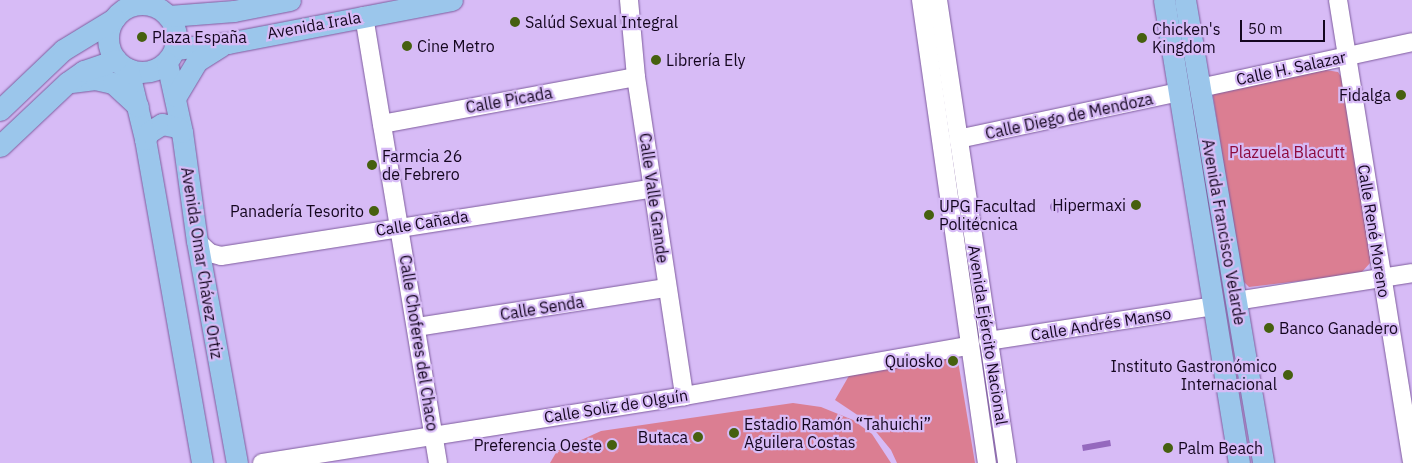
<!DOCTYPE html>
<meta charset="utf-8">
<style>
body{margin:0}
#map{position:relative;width:1412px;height:463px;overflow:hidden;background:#d7bbf6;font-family:"IBM Plex Sans",sans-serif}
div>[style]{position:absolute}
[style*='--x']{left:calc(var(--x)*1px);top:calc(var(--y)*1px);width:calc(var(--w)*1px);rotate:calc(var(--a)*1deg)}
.green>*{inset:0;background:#db7e92}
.water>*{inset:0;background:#9569be}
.round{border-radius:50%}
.roads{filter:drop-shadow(0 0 1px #7e5c9e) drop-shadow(0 0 1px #7e5c9e)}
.minor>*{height:18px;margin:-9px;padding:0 9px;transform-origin:9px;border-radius:9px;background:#fff}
.major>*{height:21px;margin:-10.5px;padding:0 10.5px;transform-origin:10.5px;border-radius:10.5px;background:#9bc6eb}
.major>.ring{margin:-10.5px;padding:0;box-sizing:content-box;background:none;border:21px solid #9bc6eb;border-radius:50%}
.dots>*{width:14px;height:14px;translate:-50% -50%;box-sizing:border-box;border:2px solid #d7bbf6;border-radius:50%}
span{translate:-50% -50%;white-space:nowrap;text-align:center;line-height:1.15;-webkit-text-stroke:4.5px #d7bbf6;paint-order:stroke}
.poi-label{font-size:16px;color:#14061f}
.left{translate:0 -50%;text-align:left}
.right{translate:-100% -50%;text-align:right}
.street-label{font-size:16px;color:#14061f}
.park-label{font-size:16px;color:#8d0a3e}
.scale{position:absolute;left:1240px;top:20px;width:85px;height:22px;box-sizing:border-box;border:2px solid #14061f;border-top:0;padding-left:6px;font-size:15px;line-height:18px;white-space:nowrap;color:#14061f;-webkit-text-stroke:4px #d7bbf6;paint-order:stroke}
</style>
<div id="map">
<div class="green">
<div style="clip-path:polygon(1326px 70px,1338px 72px,1342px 78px,1371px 262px,1360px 274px,1249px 287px,1242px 280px,1213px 96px,1215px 91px)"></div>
<div style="clip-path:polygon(957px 355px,975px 463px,897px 463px,891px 450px,868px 422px,835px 400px,850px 374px)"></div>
<div style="clip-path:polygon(793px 403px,821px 407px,853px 420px,872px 434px,891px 463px,550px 463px,557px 451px,601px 431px)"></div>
</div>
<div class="water">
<div class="round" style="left:1050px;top:201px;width:12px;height:12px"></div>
<div style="clip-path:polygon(1110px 440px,1111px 446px,1083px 451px,1082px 445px)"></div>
</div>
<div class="roads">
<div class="minor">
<div style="--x:629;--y:0;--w:77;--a:84.8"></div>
<div style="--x:636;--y:77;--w:323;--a:81.4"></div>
<div style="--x:921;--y:0;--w:468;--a:81.9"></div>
<div style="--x:938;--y:0;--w:468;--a:81.5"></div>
<div style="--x:1338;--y:0;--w:467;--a:80.9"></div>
<div style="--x:364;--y:16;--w:453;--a:80.6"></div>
<div style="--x:1200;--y:88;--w:217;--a:-12.2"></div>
<div style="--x:382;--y:124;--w:258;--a:-10.5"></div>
<div style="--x:958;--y:139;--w:226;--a:-12"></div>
<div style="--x:197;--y:241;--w:18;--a:43"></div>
<div style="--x:210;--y:253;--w:11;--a:15"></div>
<div style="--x:221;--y:256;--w:437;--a:-8.9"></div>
<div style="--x:1236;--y:301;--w:178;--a:-9"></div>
<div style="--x:417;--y:327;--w:253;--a:-8.9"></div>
<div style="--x:988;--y:341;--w:229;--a:-8.8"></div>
<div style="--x:262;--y:463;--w:427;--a:-9"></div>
<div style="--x:684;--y:396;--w:288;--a:-10"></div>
</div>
<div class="major">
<div style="--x:1164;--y:0;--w:469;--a:80.8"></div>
<div style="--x:1185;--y:0;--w:470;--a:80.4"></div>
<div class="ring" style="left:108px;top:4px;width:47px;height:47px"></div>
<div style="--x:169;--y:16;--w:65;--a:-4.4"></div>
<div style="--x:234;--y:11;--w:57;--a:-11.1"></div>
<div style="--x:175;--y:49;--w:53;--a:-6.5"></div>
<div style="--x:228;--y:43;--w:228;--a:-10.9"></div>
<div style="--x:167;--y:63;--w:71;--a:77.7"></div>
<div style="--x:182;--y:132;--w:110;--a:82.2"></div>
<div style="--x:197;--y:241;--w:226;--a:79.8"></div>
<div style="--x:128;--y:69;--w:72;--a:76.3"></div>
<div style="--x:145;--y:139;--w:329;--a:80"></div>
<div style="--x:71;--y:82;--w:24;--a:-7"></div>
<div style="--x:95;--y:79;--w:18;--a:13"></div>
<div style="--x:113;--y:83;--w:34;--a:43"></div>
<div style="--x:176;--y:96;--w:41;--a:-59"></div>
<div style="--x:197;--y:61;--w:28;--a:-32"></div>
<div style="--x:0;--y:110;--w:87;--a:-43.6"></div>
<div style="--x:63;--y:50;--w:60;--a:-31.3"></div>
<div style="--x:145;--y:139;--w:8;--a:-60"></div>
<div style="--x:149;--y:132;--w:15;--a:-32"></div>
<div style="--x:162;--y:124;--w:15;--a:11"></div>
<div style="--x:177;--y:127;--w:7;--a:45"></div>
<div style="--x:0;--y:146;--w:93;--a:-43.3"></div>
<div style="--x:68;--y:82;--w:19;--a:-35"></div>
<div style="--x:84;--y:71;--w:34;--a:-19"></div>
</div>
</div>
<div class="dots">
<div style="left:515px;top:22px;background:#46600f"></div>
<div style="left:142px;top:37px;background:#46600f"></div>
<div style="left:1142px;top:38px;background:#46600f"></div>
<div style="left:407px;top:46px;background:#46600f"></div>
<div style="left:656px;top:60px;background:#46600f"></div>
<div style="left:1401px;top:95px;background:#46600f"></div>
<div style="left:372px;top:165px;background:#46600f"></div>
<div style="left:1136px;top:205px;background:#46600f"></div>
<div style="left:374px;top:211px;background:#46600f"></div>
<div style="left:929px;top:215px;background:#46600f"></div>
<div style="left:1269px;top:328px;background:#46600f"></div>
<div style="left:953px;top:361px;background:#46600f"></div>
<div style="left:1288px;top:375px;background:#46600f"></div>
<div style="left:734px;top:433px;background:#46600f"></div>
<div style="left:698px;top:437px;background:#46600f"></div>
<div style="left:612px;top:445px;background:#46600f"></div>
<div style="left:1168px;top:448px;background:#46600f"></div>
</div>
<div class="poi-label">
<span class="left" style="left:525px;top:22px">Salúd Sexual Integral</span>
<span class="left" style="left:1152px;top:38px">Chicken's<br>Kingdom</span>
<span class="left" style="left:152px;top:37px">Plaza España</span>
<span class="left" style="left:417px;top:46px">Cine Metro</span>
<span class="left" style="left:666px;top:60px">Librería Ely</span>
<span class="right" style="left:1391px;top:95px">Fidalga</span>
<span class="left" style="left:382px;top:165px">Farmcia 26<br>de Febrero</span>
<span class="right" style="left:1126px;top:205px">Hipermaxi</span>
<span class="left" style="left:939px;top:215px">UPG Facultad<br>Politécnica</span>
<span class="right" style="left:364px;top:211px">Panadería Tesorito</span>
<span class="left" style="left:1279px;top:328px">Banco Ganadero</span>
<span class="right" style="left:943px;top:361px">Quiosko</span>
<span class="right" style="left:1277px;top:375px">Instituto Gastronómico<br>Internacional</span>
<span class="left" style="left:744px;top:433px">Estadio Ramón “Tahuichi”<br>Aguilera Costas</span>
<span class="right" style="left:688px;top:437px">Butaca</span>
<span class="right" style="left:602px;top:445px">Preferencia Oeste</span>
<span class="left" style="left:1178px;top:448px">Palm Beach</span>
</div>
<div class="street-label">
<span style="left:314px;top:25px;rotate:-10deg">Avenida Irala</span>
<span style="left:1291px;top:68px;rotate:-12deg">Calle H. Salazar</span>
<span style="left:509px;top:100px;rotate:-10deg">Calle Picada</span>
<span style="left:1069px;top:116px;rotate:-12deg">Calle Diego de Mendoza</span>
<span style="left:654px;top:198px;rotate:82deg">Calle Valle Grande</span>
<span style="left:422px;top:223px;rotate:-9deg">Calle Cañada</span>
<span style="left:1374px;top:231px;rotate:81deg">Calle René Moreno</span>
<span style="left:1224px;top:232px;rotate:80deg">Avenida Francisco Velarde</span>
<span style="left:202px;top:263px;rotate:81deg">Avenida Omar Chávez Ortiz</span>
<span style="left:542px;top:308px;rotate:-9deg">Calle Senda</span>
<span style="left:1101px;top:324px;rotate:-9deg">Calle Andrés Manso</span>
<span style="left:988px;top:335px;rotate:81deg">Avenida Ejército Nacional</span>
<span style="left:419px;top:343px;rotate:81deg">Calle Choferes del Chaco</span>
<span style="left:616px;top:406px;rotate:-9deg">Calle Soliz de Olguín</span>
</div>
<div class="park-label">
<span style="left:1287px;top:152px">Plazuela Blacutt</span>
</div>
<div class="scale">50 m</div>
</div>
